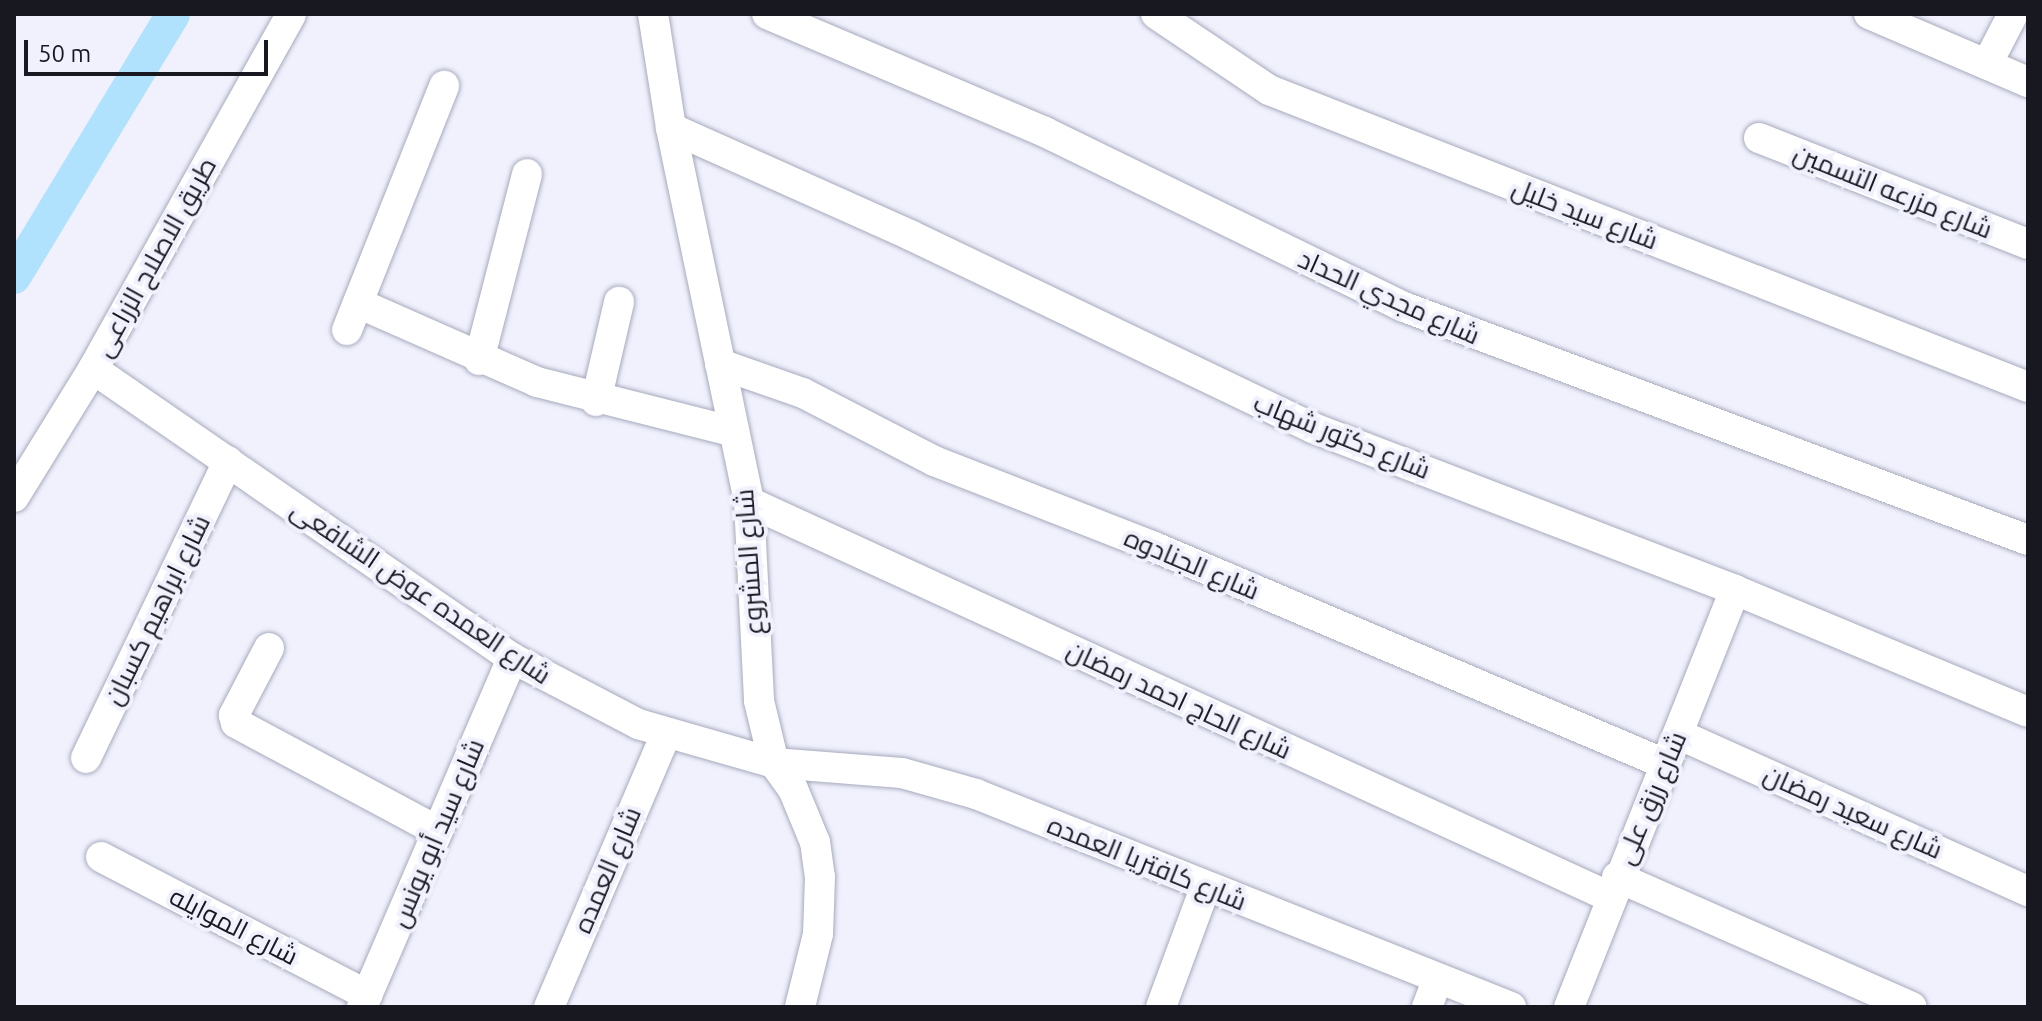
<!DOCTYPE html>
<meta charset="utf-8">
<style>
body{margin:0}
#map{position:relative;width:2042px;height:1021px;overflow:hidden;background:#f0f1fd;font-family:Ubuntu,Cairo,sans-serif}
div>[style]{position:absolute}
[style*='--x']{left:calc(var(--x)*1px);top:calc(var(--y)*1px);width:calc(var(--w)*1px);rotate:calc(var(--a)*1deg)}
.canal>*{height:34px;margin:-17px;padding:0 17px;transform-origin:17px;border-radius:17px;background:#b0e2fe}
.roads{filter:drop-shadow(0 0 2px #a7aabc) drop-shadow(0 0 2px #a7aabc)}
.street>*{height:30px;margin:-15px;padding:0 15px;transform-origin:15px;border-radius:15px;background:#fff}
span{translate:-50% -50%;white-space:nowrap;text-align:center;line-height:1.15;-webkit-text-stroke:8px #f0f1fd;paint-order:stroke}
.street-label{font-size:26px;color:#181920}
.frame{position:absolute;inset:0;border:16px solid #181920;pointer-events:none}
.scale{position:absolute;left:24px;top:40px;width:244px;height:36px;box-sizing:border-box;border:4px solid #181920;border-top:0;padding-left:10px;font-size:24px;line-height:28px;white-space:nowrap;color:#181920;-webkit-text-stroke:6px #f0f1fd;paint-order:stroke}
</style>
<div id="map">
<div class="canal">
<div style="--x:14;--y:277;--w:307;--a:-58.8"></div>
</div>
<div class="roads">
<div class="street">
<div style="--x:653;--y:14;--w:115;--a:81"></div>
<div style="--x:671;--y:128;--w:382;--a:78.2"></div>
<div style="--x:749;--y:502;--w:199;--a:87.1"></div>
<div style="--x:759;--y:701;--w:64;--a:76.4"></div>
<div style="--x:774;--y:763;--w:32;--a:54"></div>
<div style="--x:793;--y:789;--w:57;--a:67.5"></div>
<div style="--x:815;--y:842;--w:35;--a:82"></div>
<div style="--x:820;--y:877;--w:57;--a:92"></div>
<div style="--x:818;--y:934;--w:75;--a:103.9"></div>
<div style="--x:767;--y:14;--w:302;--a:23"></div>
<div style="--x:1045;--y:132;--w:399;--a:26"></div>
<div style="--x:1404;--y:307;--w:666;--a:20.48"></div>
<div style="--x:1156;--y:14;--w:136;--a:33.9"></div>
<div style="--x:1269;--y:90;--w:815;--a:21.37"></div>
<div style="--x:1869;--y:14;--w:173;--a:23.2"></div>
<div style="--x:1987;--y:64;--w:56;--a:-62.5"></div>
<div style="--x:671;--y:128;--w:262;--a:24.1"></div>
<div style="--x:910;--y:235;--w:447;--a:25.6"></div>
<div style="--x:1313;--y:428;--w:452;--a:21"></div>
<div style="--x:1735;--y:590;--w:317;--a:22.6"></div>
<div style="--x:1759;--y:138;--w:289;--a:21.5"></div>
<div style="--x:358;--y:303;--w:196;--a:23.8"></div>
<div style="--x:537;--y:382;--w:203;--a:14.2"></div>
<div style="--x:347;--y:330;--w:263;--a:-68.3"></div>
<div style="--x:479;--y:360;--w:192;--a:-75.5"></div>
<div style="--x:720;--y:364;--w:88;--a:19.3"></div>
<div style="--x:803;--y:393;--w:148;--a:27.4"></div>
<div style="--x:934;--y:461;--w:234;--a:21.3"></div>
<div style="--x:1152;--y:546;--w:557;--a:23.02"></div>
<div style="--x:93;--y:369;--w:509;--a:34.6"></div>
<div style="--x:512;--y:658;--w:142;--a:27.6"></div>
<div style="--x:638;--y:724;--w:141;--a:16"></div>
<div style="--x:774;--y:763;--w:128;--a:4.5"></div>
<div style="--x:902;--y:773;--w:77;--a:15.8"></div>
<div style="--x:976;--y:794;--w:576;--a:21.71"></div>
<div style="--x:596;--y:401;--w:102;--a:-76.9"></div>
<div style="--x:14;--y:497;--w:150;--a:-58.3"></div>
<div style="--x:93;--y:369;--w:406;--a:-60.8"></div>
<div style="--x:749;--y:502;--w:947;--a:24.64"></div>
<div style="--x:269;--y:648;--w:76;--a:117.6"></div>
<div style="--x:234;--y:715;--w:8;--a:76"></div>
<div style="--x:236;--y:723;--w:228;--a:28.2"></div>
<div style="--x:1678;--y:734;--w:384;--a:24.2"></div>
<div style="--x:86;--y:758;--w:329;--a:-64.4"></div>
<div style="--x:101;--y:857;--w:300;--a:27.4"></div>
<div style="--x:1617;--y:877;--w:322;--a:23.8"></div>
<div style="--x:362;--y:1007;--w:380;--a:-66.7"></div>
<div style="--x:549;--y:1007;--w:297;--a:-66.8"></div>
<div style="--x:1161;--y:1007;--w:127;--a:-69.7"></div>
<div style="--x:1427;--y:1007;--w:30;--a:-69"></div>
<div style="--x:1569;--y:1007;--w:449;--a:-68.3"></div>
</div>
</div>
<div class="street-label">
<span style="left:1893px;top:191px;rotate:22deg">شارع مزرعه التسمين</span>
<span style="left:1585px;top:214px;rotate:21deg">شارع سيد خليل</span>
<span style="left:155px;top:257px;rotate:-61deg">طريق الاصلاح الزراعى</span>
<span style="left:1389px;top:297px;rotate:24deg">شارع مجدي الحداد</span>
<span style="left:1342px;top:436px;rotate:22deg">شارع دكتور شهاب</span>
<span style="left:749px;top:562px;rotate:-94deg">شارع المشروع</span>
<span style="left:1192px;top:564px;rotate:23deg">شارع الجنادوه</span>
<span style="left:421px;top:592px;rotate:34deg">شارع العمده عوض الشافعى</span>
<span style="left:157px;top:610px;rotate:-64deg">شارع ابراهيم كسبان</span>
<span style="left:1179px;top:700px;rotate:25deg">شارع الحاج احمد رمضان</span>
<span style="left:1651px;top:798px;rotate:-67deg">شارع رزق على</span>
<span style="left:1853px;top:812px;rotate:24deg">شارع سعيد رمضان</span>
<span style="left:437px;top:833px;rotate:-67deg">شارع سيد أبو يونس</span>
<span style="left:1147px;top:863px;rotate:22deg">شارع كافتريا العمده</span>
<span style="left:607px;top:870px;rotate:-67deg">شارع العمده</span>
<span style="left:234px;top:926px;rotate:27deg">شارع الموايله</span>
</div>
<div class="frame"></div>
<div class="scale">50 m</div>
</div>
